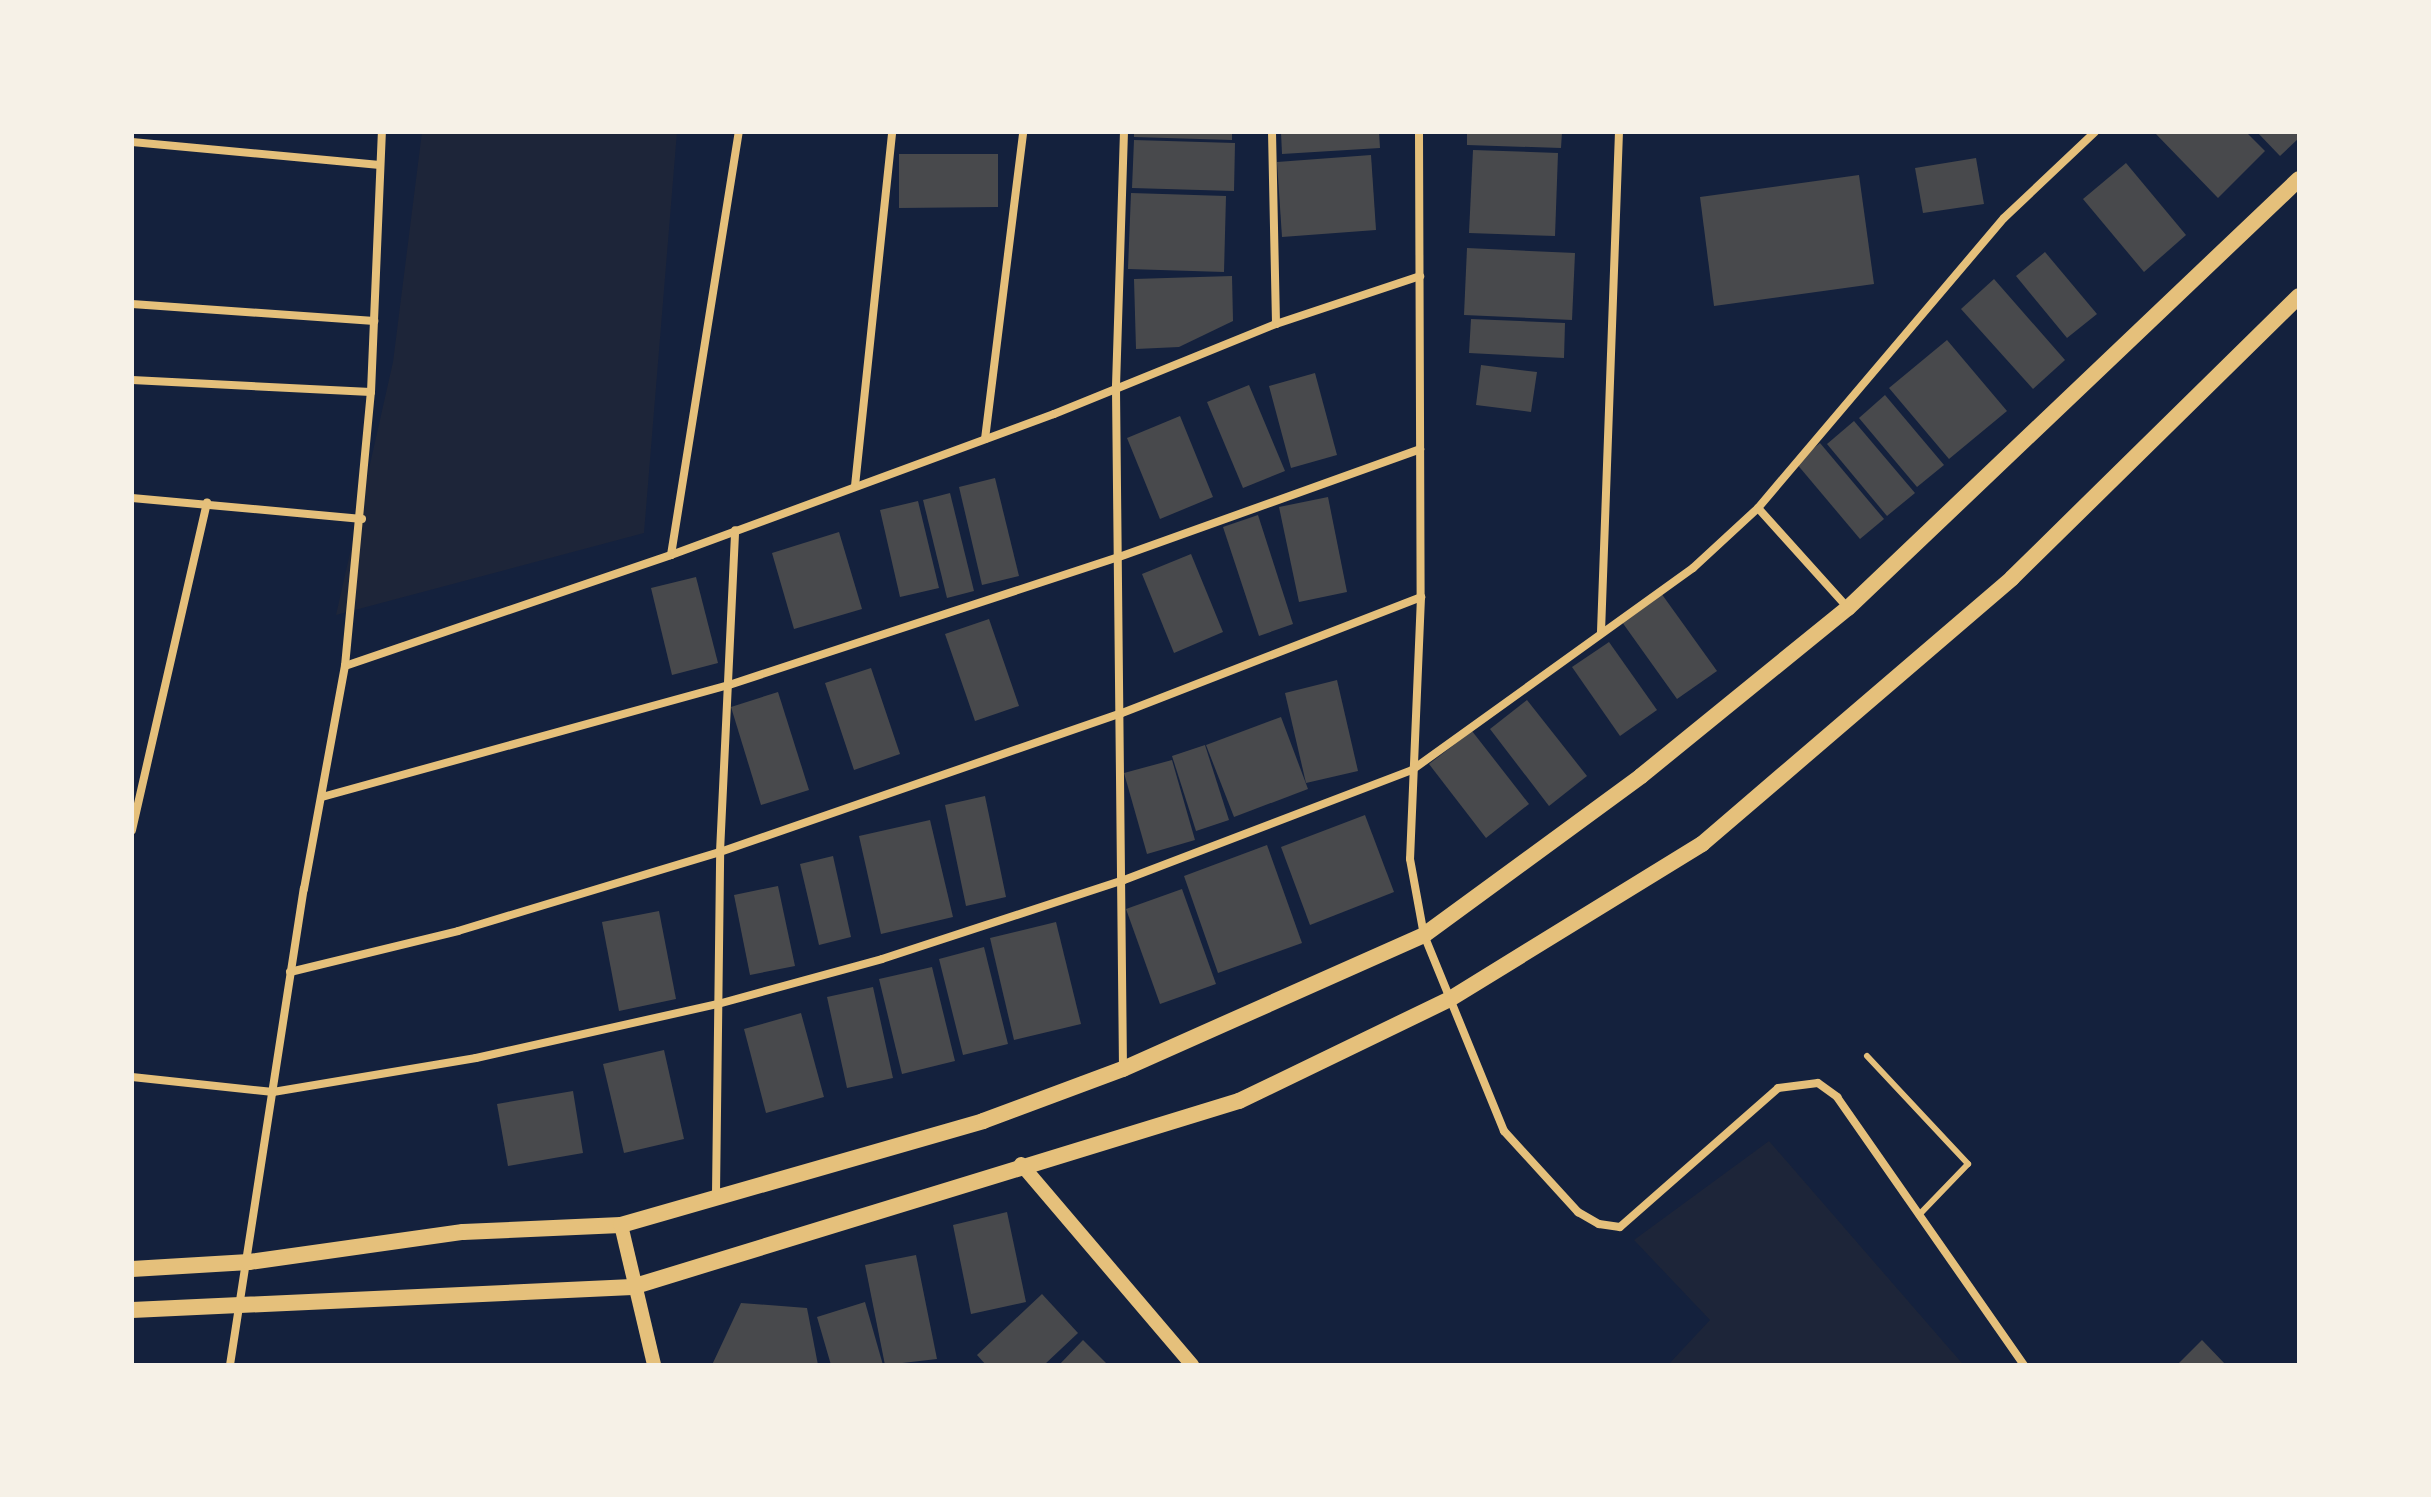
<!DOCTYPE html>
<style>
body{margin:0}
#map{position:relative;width:2431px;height:1497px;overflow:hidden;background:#14213d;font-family:"Playfair Display",serif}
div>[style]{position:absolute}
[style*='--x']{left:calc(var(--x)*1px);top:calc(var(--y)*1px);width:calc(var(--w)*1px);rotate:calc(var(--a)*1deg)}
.green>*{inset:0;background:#1d2539}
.building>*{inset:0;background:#48494c}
.service>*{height:6px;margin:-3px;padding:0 3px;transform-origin:3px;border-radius:3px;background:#e5c07b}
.minor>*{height:8px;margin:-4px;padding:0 4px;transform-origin:4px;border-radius:4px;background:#e5c07b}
.tertiary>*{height:14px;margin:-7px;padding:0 7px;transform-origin:7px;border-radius:7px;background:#e5c07b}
.secondary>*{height:16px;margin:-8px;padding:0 8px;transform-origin:8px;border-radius:8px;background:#e5c07b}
span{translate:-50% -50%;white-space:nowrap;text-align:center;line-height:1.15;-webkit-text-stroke:8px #f6f1e7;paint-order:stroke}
.frame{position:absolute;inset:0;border:134px solid #f6f1e7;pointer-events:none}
</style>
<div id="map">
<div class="green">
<div style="clip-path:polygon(422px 132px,677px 132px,644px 533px,336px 615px,393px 362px)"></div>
<div style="clip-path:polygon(1769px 1141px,1961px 1362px,1964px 1365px,1668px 1365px,1710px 1320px,1634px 1240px)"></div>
</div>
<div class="building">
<div style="clip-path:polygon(1134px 132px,1232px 132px,1232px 140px,1134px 137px)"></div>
<div style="clip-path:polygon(1281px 132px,1379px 132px,1380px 148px,1282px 154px)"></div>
<div style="clip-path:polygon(1467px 132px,1562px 132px,1561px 148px,1467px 145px)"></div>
<div style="clip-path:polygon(2154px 132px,2246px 132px,2265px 151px,2218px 198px)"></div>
<div style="clip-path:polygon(2257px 132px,2299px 132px,2299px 138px,2280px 156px)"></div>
<div style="clip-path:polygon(1134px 140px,1235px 143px,1234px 191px,1132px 188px)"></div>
<div style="clip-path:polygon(1473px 150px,1558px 153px,1555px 236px,1469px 233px)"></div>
<div style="clip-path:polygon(899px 154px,998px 154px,998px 207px,899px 208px)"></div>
<div style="clip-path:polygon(1371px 155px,1376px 230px,1282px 237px,1277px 162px)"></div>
<div style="clip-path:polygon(1976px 158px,1984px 204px,1923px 213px,1915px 168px)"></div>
<div style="clip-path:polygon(2126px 163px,2186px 235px,2144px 272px,2083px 199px)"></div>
<div style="clip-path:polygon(1859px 175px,1874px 284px,1714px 306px,1700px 197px)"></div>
<div style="clip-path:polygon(1131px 193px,1226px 196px,1224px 272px,1128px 269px)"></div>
<div style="clip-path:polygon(1467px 248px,1575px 253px,1572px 320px,1464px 315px)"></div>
<div style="clip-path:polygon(2045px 252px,2097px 314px,2067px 338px,2016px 276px)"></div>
<div style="clip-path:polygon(1232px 276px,1233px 321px,1179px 347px,1136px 349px,1134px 279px)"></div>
<div style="clip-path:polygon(1994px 279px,2065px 360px,2033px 389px,1961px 309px)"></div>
<div style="clip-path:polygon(1471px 319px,1565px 323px,1564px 358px,1469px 353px)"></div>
<div style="clip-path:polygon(1947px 340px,2007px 411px,1949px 459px,1889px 388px)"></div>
<div style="clip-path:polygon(1481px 365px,1537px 372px,1531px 412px,1476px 405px)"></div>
<div style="clip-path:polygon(1315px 373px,1337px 455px,1291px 468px,1269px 386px)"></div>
<div style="clip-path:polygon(1249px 385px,1285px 471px,1243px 488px,1207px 402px)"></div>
<div style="clip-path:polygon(1885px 395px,1944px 465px,1917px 487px,1859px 418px)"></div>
<div style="clip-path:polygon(1180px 416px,1213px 497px,1160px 519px,1127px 438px)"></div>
<div style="clip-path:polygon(1854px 421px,1915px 493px,1887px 516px,1827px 444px)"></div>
<div style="clip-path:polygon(1820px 443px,1884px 519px,1860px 539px,1796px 463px)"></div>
<div style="clip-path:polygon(995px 478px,1019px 576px,982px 585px,959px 487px)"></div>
<div style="clip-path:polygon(950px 493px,974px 591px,947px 598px,923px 500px)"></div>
<div style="clip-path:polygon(1328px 497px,1347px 592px,1299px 602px,1279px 507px)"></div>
<div style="clip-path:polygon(918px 501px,939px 588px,900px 597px,880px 510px)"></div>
<div style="clip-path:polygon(1258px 515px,1293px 624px,1259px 636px,1223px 527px)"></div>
<div style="clip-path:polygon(839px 532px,862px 609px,794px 629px,772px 553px)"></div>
<div style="clip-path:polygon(1191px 554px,1223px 632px,1174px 653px,1142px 574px)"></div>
<div style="clip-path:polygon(696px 577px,718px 663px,672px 675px,651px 588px)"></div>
<div style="clip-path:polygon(1661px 593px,1717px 671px,1677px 699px,1622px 622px)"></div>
<div style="clip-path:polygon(989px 619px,1019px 706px,975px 721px,945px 634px)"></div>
<div style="clip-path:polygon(1609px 642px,1657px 710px,1620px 736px,1572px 667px)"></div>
<div style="clip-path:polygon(871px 668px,900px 754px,854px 770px,825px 683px)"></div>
<div style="clip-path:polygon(1337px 680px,1358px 771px,1306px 783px,1285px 693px)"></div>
<div style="clip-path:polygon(778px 692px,809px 790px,761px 805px,731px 707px)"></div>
<div style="clip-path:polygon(1527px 700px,1587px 776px,1549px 806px,1490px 729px)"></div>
<div style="clip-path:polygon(1281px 717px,1308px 789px,1234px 817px,1206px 745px)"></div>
<div style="clip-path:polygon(1472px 731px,1529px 804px,1486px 838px,1429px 764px)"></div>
<div style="clip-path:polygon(1205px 745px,1229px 820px,1196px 831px,1172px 756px)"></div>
<div style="clip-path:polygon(1172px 760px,1195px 840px,1147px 854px,1124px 773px)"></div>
<div style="clip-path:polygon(985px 796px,1006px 897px,966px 906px,945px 805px)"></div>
<div style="clip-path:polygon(1365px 815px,1394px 892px,1310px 925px,1281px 847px)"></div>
<div style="clip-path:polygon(930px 820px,953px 917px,881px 934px,859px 836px)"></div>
<div style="clip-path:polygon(1267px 845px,1302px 943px,1218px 973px,1184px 876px)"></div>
<div style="clip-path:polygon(833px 856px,851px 937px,819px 945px,800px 864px)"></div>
<div style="clip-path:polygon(778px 886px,795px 966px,750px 975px,734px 895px)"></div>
<div style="clip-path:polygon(1182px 889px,1216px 984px,1160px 1004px,1126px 909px)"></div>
<div style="clip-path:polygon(659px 911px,676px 999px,619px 1011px,602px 922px)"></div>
<div style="clip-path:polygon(1056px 922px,1081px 1024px,1014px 1040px,990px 938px)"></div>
<div style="clip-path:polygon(984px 947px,1008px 1044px,963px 1055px,939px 959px)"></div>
<div style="clip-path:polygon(932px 967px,955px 1061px,902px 1074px,879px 979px)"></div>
<div style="clip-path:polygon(873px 987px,893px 1078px,847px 1088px,827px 997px)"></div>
<div style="clip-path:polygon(801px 1013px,824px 1097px,766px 1113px,744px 1029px)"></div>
<div style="clip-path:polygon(664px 1050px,684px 1139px,624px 1153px,603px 1064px)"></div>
<div style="clip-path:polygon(573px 1091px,583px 1153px,508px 1166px,497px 1104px)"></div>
<div style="clip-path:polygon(1007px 1212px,1026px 1302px,971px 1314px,953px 1225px)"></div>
<div style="clip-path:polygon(916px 1255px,937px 1359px,885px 1365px,865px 1265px)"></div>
<div style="clip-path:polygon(1042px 1294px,1078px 1333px,1044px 1365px,986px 1365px,977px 1355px)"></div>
<div style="clip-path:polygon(865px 1302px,883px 1365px,831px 1365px,817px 1317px)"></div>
<div style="clip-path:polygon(741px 1303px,807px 1308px,818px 1365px,712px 1365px)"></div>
<div style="clip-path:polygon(1083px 1340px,1108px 1365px,1059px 1365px)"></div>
<div style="clip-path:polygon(2202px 1340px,2226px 1365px,2177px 1365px)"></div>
</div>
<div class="service">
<div style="--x:1867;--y:1056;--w:148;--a:46.9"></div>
<div style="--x:1968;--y:1164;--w:71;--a:133.9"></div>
</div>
<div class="minor">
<div style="--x:1272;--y:132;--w:192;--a:88.8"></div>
<div style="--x:1419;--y:132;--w:465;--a:89.8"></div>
<div style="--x:1421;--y:597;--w:262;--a:92.4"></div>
<div style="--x:1410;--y:859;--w:77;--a:79.6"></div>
<div style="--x:1424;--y:935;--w:212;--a:67.8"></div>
<div style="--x:1504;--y:1131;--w:110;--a:47.6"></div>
<div style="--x:1578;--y:1212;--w:24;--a:30"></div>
<div style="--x:1599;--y:1224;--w:21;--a:8"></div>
<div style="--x:1620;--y:1227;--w:210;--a:-41.3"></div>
<div style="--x:1778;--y:1088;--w:40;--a:-7.1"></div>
<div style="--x:1818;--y:1083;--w:24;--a:36"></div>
<div style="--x:1837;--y:1097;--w:327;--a:55.1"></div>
<div style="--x:132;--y:142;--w:249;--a:5.3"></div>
<div style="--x:132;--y:304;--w:243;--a:4"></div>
<div style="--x:132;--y:380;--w:239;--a:2.9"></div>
<div style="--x:985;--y:439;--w:309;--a:-82.9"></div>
<div style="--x:855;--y:486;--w:356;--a:-84"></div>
<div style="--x:132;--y:498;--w:231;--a:5.2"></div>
<div style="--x:1758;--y:508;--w:135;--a:48"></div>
<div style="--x:671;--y:555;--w:428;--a:-80.9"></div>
<div style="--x:1601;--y:632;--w:500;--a:-87.94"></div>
<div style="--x:345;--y:666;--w:344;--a:-18.8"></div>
<div style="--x:671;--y:555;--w:408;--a:-20.2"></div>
<div style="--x:1054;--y:414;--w:240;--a:-22.1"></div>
<div style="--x:1276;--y:324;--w:152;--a:-18.4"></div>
<div style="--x:322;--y:797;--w:419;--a:-15.4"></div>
<div style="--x:726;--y:686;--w:414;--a:-18.2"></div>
<div style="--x:1119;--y:557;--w:320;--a:-19.7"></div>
<div style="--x:132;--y:830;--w:336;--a:-77.1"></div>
<div style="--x:290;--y:972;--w:173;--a:-13.7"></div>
<div style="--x:458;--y:931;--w:274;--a:-16.8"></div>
<div style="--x:720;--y:852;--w:425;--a:-19.1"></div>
<div style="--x:1122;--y:713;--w:321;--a:-21.2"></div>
<div style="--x:1123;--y:1069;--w:683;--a:-90.59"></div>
<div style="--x:1116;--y:386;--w:254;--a:-88.2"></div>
<div style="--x:132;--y:1077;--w:142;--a:6.1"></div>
<div style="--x:273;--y:1092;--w:206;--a:-9.5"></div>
<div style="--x:476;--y:1058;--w:248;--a:-12.6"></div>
<div style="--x:718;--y:1004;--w:170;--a:-15.3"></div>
<div style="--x:882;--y:959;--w:255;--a:-18.1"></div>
<div style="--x:1124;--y:880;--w:308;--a:-20.9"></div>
<div style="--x:1412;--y:770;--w:346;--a:-35.7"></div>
<div style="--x:1693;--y:568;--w:88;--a:-42.7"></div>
<div style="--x:1758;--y:508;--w:380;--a:-49.7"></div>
<div style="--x:2004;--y:218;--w:125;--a:-43.4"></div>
<div style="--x:716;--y:1194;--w:342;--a:-89.3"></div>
<div style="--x:720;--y:852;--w:322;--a:-87.3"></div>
<div style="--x:230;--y:1365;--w:482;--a:-81.2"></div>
<div style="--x:304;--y:889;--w:227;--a:-79.6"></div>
<div style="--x:345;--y:666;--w:275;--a:-84.6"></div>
<div style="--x:371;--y:392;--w:260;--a:-87.6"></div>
</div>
<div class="tertiary">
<div style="--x:1021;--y:1164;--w:264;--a:49.6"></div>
<div style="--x:621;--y:1225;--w:144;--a:76.7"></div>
</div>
<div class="secondary">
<div style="--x:132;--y:1269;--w:117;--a:-3.4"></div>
<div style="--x:249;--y:1262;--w:216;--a:-8"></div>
<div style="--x:463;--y:1232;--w:158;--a:-2.5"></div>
<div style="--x:621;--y:1225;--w:377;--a:-16"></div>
<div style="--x:983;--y:1121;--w:149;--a:-20.4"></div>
<div style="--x:1123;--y:1069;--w:329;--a:-24"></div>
<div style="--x:1424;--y:935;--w:269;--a:-36.2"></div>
<div style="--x:1641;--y:776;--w:267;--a:-39.1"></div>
<div style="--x:1848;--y:608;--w:622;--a:-43.57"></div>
<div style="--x:132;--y:1310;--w:501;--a:-2.63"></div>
<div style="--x:632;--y:1287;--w:635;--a:-17.04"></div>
<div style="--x:1239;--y:1101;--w:234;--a:-25.8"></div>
<div style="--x:1450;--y:999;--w:296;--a:-31.6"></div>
<div style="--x:1702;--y:844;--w:408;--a:-40.6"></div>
<div style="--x:2012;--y:578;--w:402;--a:-44.5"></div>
</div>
<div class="frame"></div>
</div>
